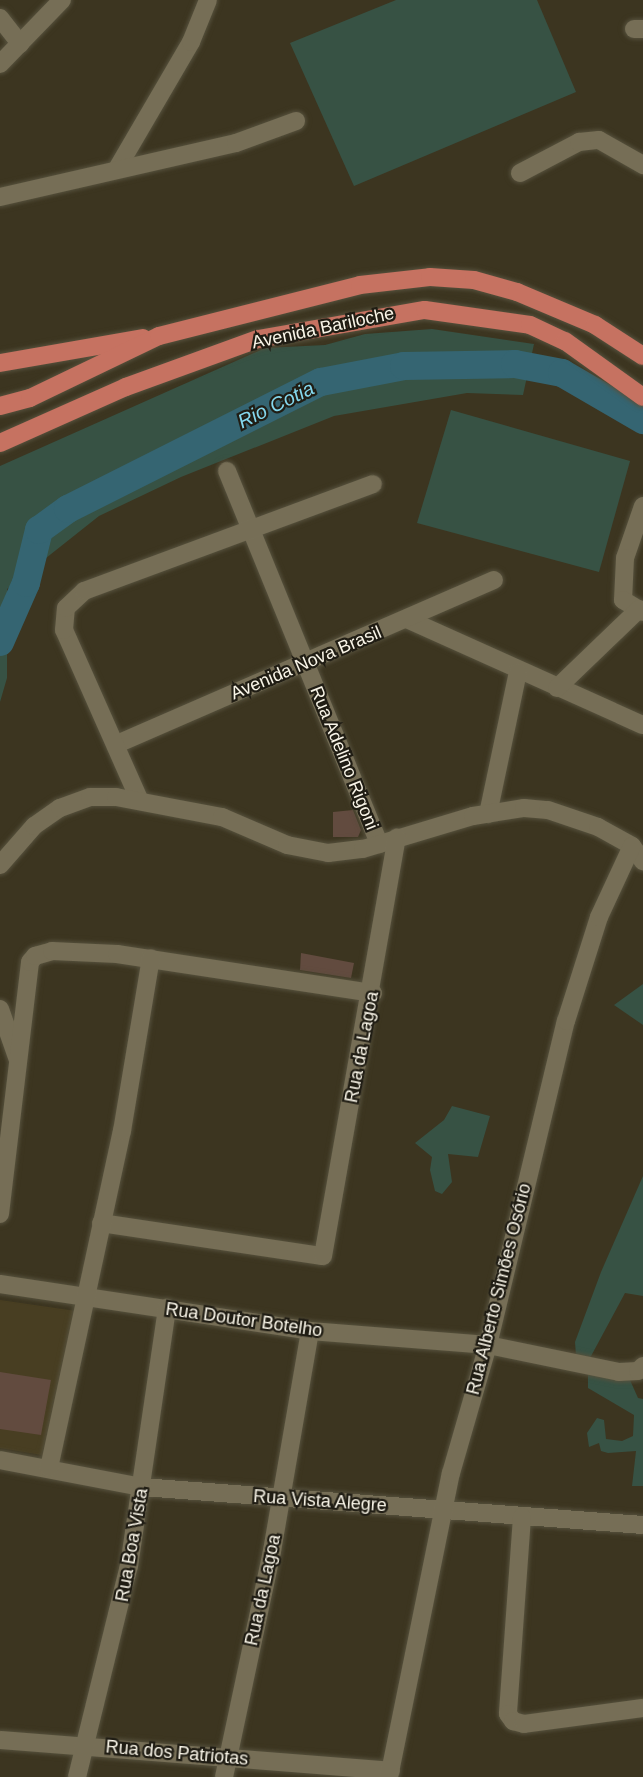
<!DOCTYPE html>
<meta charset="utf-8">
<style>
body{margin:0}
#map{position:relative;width:643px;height:1777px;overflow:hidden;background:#3c3520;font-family:Arial,sans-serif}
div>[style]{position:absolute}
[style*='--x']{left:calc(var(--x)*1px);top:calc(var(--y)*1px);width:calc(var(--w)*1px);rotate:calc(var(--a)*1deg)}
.built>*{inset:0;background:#483e22}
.green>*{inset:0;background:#375244}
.river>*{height:28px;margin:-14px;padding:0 14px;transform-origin:14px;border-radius:14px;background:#356572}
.building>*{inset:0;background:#624b3f}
.roads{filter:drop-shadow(0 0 2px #56513d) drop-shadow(0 0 2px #56513d)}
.minor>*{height:18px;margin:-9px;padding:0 9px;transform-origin:9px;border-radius:9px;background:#766e56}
.major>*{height:18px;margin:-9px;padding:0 9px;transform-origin:9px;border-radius:9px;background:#c67261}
span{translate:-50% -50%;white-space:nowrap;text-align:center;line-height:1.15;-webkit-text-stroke:4.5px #201d14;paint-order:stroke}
.street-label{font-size:18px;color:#f9f5e8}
.water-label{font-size:20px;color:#84d7ed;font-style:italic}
</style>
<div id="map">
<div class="built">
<div style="clip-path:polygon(0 1300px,76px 1311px,48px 1456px,0 1448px)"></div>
</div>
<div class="green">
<div style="clip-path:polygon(396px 0,537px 0,576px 92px,354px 186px,290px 43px)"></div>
<div style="clip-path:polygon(432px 329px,534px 344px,523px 395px,467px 393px,334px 416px,181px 477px,99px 516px,7px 589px,7px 678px,0 702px,0 466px,265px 348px,325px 345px,365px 334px)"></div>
<div style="clip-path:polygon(451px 410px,630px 461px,599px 572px,417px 523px)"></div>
<div style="clip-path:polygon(643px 984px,643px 1025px,614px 1005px)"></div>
<div style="clip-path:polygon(452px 1106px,490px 1116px,478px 1157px,448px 1154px,452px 1182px,442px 1194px,435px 1191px,430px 1170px,432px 1157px,415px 1143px,444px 1120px)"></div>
<div style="clip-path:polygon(643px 1176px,643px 1296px,625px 1293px,590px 1358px,576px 1356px,575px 1342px,601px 1272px)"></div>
<div style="clip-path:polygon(588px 1370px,630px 1380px,638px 1398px,643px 1399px,643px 1486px,632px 1486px,636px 1451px,608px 1453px,601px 1451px,599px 1443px,589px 1447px,587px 1433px,597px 1418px,604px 1420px,606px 1439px,622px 1441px,633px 1436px,634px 1415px,588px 1388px)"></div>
</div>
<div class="river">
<div style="--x:0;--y:642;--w:64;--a:-66.2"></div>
<div style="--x:26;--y:583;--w:55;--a:-76.2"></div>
<div style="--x:39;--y:530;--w:36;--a:-36"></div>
<div style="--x:68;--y:509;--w:283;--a:-26.7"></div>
<div style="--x:321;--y:382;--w:85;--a:-10.9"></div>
<div style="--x:404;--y:366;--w:111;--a:-1"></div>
<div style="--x:515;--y:364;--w:48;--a:10.8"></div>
<div style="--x:562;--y:373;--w:94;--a:30.1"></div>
</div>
<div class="building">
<div style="clip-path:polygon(353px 810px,361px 830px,358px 837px,333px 837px,333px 812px)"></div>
<div style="clip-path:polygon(301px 953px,354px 963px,351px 978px,300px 970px)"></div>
<div style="clip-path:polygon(0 1372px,51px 1380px,41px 1435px,0 1429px)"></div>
</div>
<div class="roads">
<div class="minor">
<div style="--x:0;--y:18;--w:33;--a:52"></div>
<div style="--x:634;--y:29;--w:9;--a:0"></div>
<div style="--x:0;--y:64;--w:89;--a:-45.9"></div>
<div style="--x:118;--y:167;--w:145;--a:-59.7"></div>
<div style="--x:191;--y:42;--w:45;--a:-68"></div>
<div style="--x:520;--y:173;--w:67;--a:-27.7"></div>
<div style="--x:579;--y:142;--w:20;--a:-6"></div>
<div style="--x:599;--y:140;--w:51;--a:29.6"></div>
<div style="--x:0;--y:197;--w:242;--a:-12.9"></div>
<div style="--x:236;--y:143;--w:64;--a:-20.1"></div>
<div style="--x:227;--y:471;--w:403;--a:67.8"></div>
<div style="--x:643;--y:506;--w:55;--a:109.1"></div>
<div style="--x:625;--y:558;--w:42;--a:92.7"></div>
<div style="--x:623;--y:600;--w:23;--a:31"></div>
<div style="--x:409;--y:620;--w:256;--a:24.2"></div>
<div style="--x:557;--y:688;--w:114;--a:-43.9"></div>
<div style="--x:117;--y:744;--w:411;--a:-23.5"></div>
<div style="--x:139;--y:799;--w:185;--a:-113.9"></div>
<div style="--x:64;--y:630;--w:22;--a:-85"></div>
<div style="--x:66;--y:608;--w:25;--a:-43"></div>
<div style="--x:84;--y:591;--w:308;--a:-20.3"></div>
<div style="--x:488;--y:814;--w:145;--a:-78.1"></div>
<div style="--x:0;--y:865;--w:52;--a:-48.9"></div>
<div style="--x:34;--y:826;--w:32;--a:-35"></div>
<div style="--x:60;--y:808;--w:32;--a:-20"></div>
<div style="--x:90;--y:797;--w:26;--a:0"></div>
<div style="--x:116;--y:797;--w:108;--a:10.7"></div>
<div style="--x:222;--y:817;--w:71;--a:23.3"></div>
<div style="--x:287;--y:845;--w:42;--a:11"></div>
<div style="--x:328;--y:853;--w:35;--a:-7"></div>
<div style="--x:363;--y:849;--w:115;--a:-16.7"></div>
<div style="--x:473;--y:816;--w:52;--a:-8.9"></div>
<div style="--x:524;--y:808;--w:24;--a:5"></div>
<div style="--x:548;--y:810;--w:53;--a:18.8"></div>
<div style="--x:598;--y:827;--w:39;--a:29"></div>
<div style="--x:632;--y:846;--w:19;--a:54"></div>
<div style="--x:0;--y:1009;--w:54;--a:70.6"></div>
<div style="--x:0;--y:1214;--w:254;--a:-83.2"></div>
<div style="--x:30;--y:962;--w:8;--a:-50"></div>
<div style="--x:35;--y:956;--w:18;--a:-16"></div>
<div style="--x:52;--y:951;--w:65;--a:2.6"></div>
<div style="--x:117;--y:954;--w:259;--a:8.7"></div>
<div style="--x:101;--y:1223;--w:224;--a:8.5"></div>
<div style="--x:323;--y:1256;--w:425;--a:-80"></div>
<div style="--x:0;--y:1284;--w:314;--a:8.6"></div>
<div style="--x:310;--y:1331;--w:179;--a:4.5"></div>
<div style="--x:488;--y:1345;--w:134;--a:11.6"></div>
<div style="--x:619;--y:1372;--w:19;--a:-3"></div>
<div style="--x:638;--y:1371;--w:7;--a:-45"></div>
<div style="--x:0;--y:1460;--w:145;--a:10.8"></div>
<div style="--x:142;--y:1487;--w:502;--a:4.34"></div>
<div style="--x:49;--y:1468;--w:345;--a:-77.8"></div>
<div style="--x:122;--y:1131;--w:175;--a:-80.5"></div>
<div style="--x:522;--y:1517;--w:197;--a:94.1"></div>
<div style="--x:508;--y:1714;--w:9;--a:54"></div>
<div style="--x:513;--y:1721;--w:11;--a:15"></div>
<div style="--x:524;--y:1724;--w:120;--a:-7.7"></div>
<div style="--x:0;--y:1740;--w:392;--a:4.5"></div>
<div style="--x:77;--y:1777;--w:217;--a:-76.2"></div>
<div style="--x:129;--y:1566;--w:261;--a:-81.6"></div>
<div style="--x:224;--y:1777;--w:231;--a:-78"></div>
<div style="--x:272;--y:1551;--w:223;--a:-80.2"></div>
<div style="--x:389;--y:1777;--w:310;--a:-78.5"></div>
<div style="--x:451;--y:1473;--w:133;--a:-73.9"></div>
<div style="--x:488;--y:1345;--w:333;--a:-76.5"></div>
<div style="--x:566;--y:1021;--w:109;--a:-72.4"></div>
<div style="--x:599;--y:917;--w:78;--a:-65.1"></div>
</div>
<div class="major">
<div style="--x:0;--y:363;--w:145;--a:-9.9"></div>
<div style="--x:0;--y:406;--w:31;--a:-15"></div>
<div style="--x:30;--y:398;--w:143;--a:-25.7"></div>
<div style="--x:159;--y:336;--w:207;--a:-14.2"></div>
<div style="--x:360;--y:285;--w:70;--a:-6.5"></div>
<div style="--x:430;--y:277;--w:44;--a:3.9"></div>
<div style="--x:474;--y:280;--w:45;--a:15.6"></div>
<div style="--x:517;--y:292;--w:85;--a:22.9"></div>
<div style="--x:595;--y:325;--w:57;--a:32.9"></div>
<div style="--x:0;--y:443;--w:138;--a:-24"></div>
<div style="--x:126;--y:387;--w:140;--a:-20"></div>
<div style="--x:258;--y:339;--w:169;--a:-9.9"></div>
<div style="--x:425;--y:310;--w:106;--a:8.1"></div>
<div style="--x:530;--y:325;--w:38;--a:25"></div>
<div style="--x:565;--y:341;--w:96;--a:35.7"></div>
</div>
</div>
<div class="street-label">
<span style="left:323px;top:328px;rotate:-12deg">Avenida Bariloche</span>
<span style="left:306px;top:663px;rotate:-23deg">Avenida Nova Brasil</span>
<span style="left:344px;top:758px;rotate:68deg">Rua Adelino Rigoni</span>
<span style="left:362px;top:1047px;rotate:-79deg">Rua da Lagoa</span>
<span style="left:499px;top:1289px;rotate:-76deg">Rua Alberto Simões Osório</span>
<span style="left:244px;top:1320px;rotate:8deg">Rua Doutor Botelho</span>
<span style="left:320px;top:1501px;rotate:4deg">Rua Vista Alegre</span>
<span style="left:132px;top:1545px;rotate:-80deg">Rua Boa Vista</span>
<span style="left:263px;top:1590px;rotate:-78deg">Rua da Lagoa</span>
<span style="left:177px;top:1753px;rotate:5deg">Rua dos Patriotas</span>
</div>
<div class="water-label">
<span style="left:276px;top:405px;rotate:-26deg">Rio Cotia</span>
</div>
</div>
